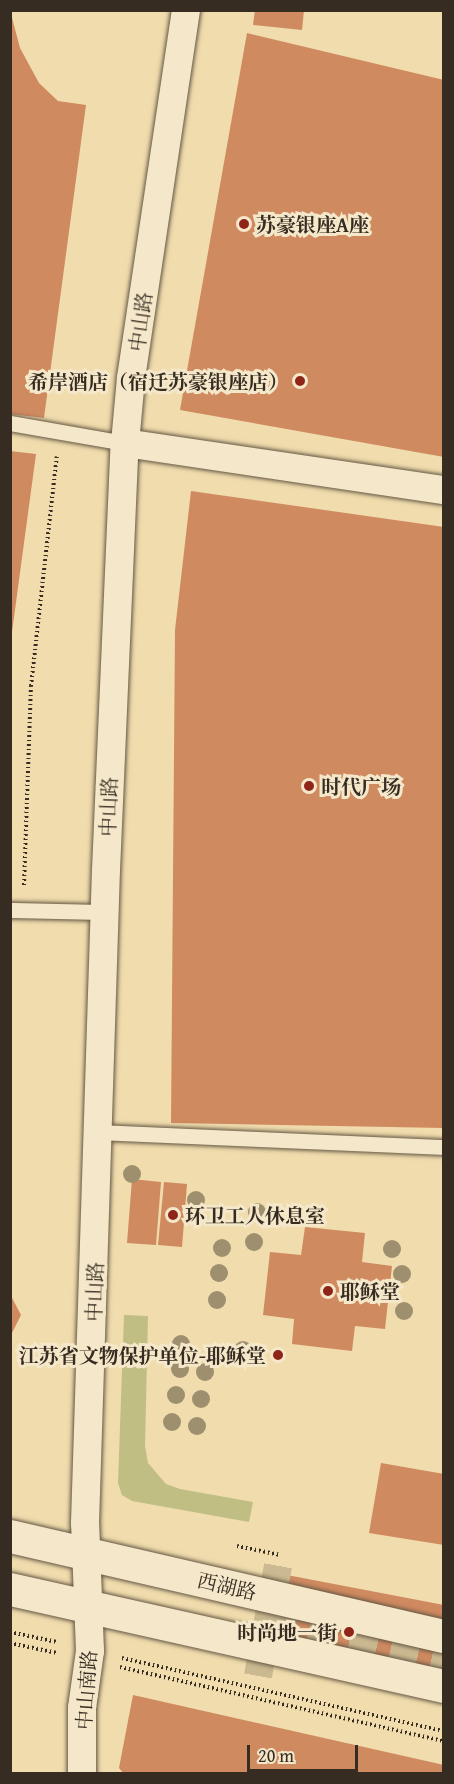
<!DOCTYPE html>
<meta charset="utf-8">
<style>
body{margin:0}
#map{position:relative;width:454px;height:1784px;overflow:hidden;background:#f0dcad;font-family:"Gentium Book Plus","Noto Serif SC",serif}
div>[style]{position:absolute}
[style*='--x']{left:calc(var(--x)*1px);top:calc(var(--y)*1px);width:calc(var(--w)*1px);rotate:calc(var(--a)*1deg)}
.green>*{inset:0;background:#c1be84}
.building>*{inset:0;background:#cf8a60}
.street-tunnel>*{height:28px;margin-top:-14px;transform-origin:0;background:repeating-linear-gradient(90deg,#cbb991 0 28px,transparent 0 42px)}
.path>*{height:4px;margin-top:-2px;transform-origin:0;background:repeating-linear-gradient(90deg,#372c22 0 1.5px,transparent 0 4.5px)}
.roads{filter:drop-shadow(0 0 2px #655845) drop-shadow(0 0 2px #655845)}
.lane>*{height:15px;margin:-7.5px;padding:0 7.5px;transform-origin:7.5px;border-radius:7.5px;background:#f5e8ca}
.street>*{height:28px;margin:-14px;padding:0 14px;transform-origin:14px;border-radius:14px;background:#f5e8ca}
.secondary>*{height:33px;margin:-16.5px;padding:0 16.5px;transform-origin:16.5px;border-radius:16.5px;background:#f5e8ca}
.trees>*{width:18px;height:18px;margin:-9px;border-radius:50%;background:#9e8f6e}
.dots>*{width:16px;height:16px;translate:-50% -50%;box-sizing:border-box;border:3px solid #f5e8ca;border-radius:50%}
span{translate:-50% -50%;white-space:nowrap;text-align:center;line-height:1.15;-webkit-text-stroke:6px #f5e8ca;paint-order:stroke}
.poi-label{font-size:20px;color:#372c22;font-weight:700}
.left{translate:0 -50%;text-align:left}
.right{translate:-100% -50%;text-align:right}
.street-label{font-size:20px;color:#372c22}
.frame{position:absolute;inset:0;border:12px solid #372c22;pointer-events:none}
.scale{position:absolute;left:247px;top:1745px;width:111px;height:27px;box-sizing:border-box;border:3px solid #372c22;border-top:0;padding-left:8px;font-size:18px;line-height:21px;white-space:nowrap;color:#372c22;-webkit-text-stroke:4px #f5e8ca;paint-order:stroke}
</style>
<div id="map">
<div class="green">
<div style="clip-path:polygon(124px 1315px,148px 1316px,145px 1446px,148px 1463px,166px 1484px,180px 1489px,253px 1502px,249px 1522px,132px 1501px,122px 1495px,118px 1483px)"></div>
</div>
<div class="building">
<div style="clip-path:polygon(10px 10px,20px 48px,39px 83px,58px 101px,86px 105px,44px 418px,10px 414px)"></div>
<div style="clip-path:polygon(255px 10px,304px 10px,302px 30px,253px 25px)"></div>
<div style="clip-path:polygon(247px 33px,444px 80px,444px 457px,180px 410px)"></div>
<div style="clip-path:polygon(10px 451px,36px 454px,12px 632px,10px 632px)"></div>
<div style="clip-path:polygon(191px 491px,444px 527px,444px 1128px,171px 1123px,175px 630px)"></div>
<div style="clip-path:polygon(132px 1179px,161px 1182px,156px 1245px,127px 1243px)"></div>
<div style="clip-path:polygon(164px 1182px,187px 1184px,182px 1247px,158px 1245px)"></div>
<div style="clip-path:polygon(305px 1227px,365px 1233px,362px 1262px,392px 1266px,385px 1329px,355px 1326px,352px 1351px,292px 1344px,294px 1319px,263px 1315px,270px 1252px,301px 1255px)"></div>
<div style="clip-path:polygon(10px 1294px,21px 1315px,10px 1337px)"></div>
<div style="clip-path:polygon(381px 1463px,444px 1474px,444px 1545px,369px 1533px)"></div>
<div style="clip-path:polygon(266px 1571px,444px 1605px,444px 1703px,249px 1660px)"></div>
<div style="clip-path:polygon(133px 1695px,444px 1765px,444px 1774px,124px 1774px,119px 1768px)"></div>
</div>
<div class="street-tunnel">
<div style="--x:268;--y:1620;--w:180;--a:12.8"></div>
<div style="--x:258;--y:1676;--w:123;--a:-79.7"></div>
</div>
<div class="path">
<div style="--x:24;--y:885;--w:199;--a:-88"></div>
<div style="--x:31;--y:686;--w:231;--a:-83.6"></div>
<div style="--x:237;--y:1546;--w:44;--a:11.8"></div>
<div style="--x:10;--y:1632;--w:48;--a:12"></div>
<div style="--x:10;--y:1643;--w:48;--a:12"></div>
<div style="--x:122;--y:1658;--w:330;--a:12.8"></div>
<div style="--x:120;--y:1667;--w:332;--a:12.9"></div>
</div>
<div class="roads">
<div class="lane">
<div style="--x:10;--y:423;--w:117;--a:9.9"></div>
<div style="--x:10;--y:910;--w:95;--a:1.2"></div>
<div style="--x:99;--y:1132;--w:345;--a:2.5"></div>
</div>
<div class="street">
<div style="--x:125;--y:443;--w:322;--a:8.4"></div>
<div style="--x:82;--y:1774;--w:66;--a:-90"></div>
<div style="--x:82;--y:1708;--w:58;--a:-82"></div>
<div style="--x:90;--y:1651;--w:128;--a:-92.2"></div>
<div style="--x:85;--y:1523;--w:653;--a:-88.16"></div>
<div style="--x:106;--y:870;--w:427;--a:-87.5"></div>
<div style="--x:125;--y:443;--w:65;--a:-84.7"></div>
<div style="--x:131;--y:378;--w:372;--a:-81.5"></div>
</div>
<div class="secondary">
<div style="--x:10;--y:1536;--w:445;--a:13"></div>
<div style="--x:10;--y:1589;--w:445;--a:12.6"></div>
</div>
</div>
<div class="trees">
<div style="left:132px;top:1174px"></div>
<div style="left:196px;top:1200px"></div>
<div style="left:257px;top:1212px"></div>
<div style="left:254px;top:1242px"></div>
<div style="left:222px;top:1248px"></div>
<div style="left:392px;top:1249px"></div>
<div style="left:219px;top:1273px"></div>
<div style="left:402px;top:1274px"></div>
<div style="left:217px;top:1300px"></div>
<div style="left:404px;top:1311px"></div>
<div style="left:181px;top:1344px"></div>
<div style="left:243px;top:1350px"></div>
<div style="left:180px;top:1369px"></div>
<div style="left:205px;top:1372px"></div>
<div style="left:176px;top:1395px"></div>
<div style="left:201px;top:1399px"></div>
<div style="left:172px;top:1422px"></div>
<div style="left:197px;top:1426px"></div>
</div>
<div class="dots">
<div style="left:244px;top:224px;background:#8f2418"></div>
<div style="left:300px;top:381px;background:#8f2418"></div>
<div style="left:309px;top:786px;background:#8f2418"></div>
<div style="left:173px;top:1215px;background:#8f2418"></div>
<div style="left:328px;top:1291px;background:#8f2418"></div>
<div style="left:278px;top:1355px;background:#8f2418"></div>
<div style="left:349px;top:1632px;background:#8f2418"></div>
</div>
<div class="poi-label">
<span class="left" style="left:256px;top:224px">苏豪银座A座</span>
<span class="right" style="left:288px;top:381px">希岸酒店（宿迁苏豪银座店）</span>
<span class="left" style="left:321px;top:786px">时代广场</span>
<span class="left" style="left:185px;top:1215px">环卫工人休息室</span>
<span class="left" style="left:340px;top:1291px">耶稣堂</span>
<span class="right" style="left:266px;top:1355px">江苏省文物保护单位-耶稣堂</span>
<span class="right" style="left:337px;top:1632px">时尚地一街</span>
</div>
<div class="street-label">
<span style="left:140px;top:322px;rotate:-82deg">中山路</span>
<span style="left:108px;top:807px;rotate:-88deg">中山路</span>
<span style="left:94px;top:1292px;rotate:-88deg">中山路</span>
<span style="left:227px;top:1586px;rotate:13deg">西湖路</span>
<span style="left:86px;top:1690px;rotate:-86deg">中山南路</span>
</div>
<div class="frame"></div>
<div class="scale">20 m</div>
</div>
